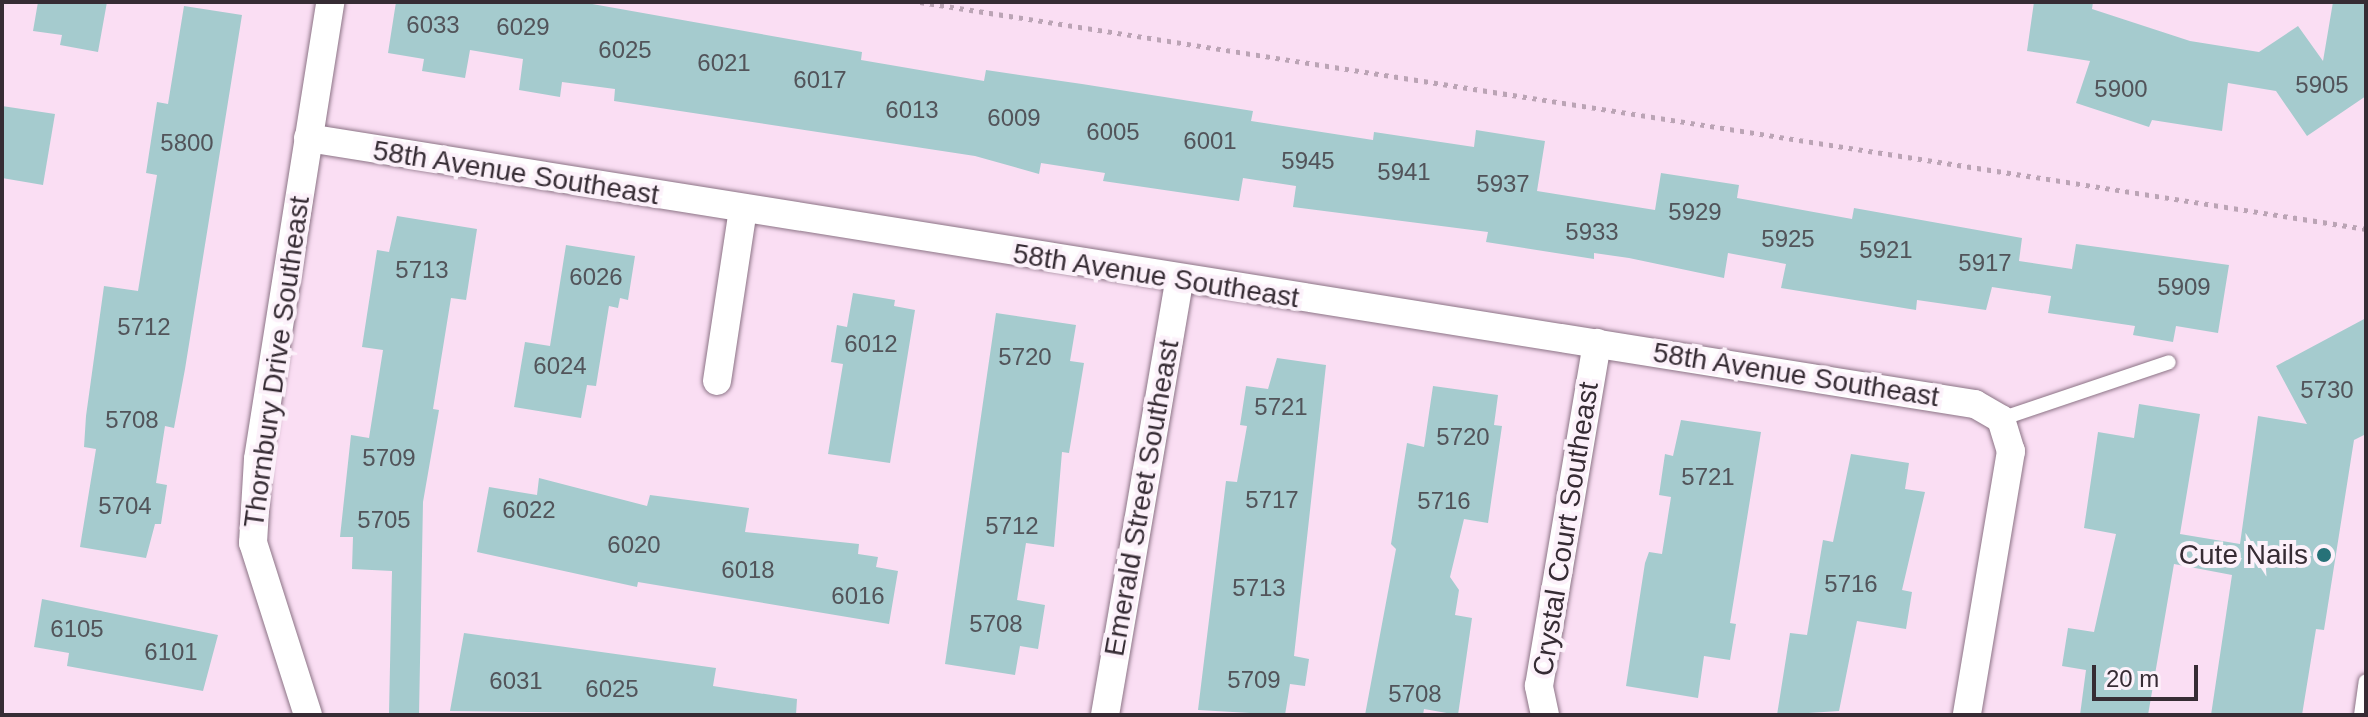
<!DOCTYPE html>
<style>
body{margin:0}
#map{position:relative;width:2368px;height:717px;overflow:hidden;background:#fadef3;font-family:Arial,sans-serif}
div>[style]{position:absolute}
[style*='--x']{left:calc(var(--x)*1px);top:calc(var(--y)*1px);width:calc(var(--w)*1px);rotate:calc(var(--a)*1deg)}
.building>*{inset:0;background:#a5cbce}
.path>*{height:5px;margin-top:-2.5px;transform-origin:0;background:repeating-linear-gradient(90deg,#bba4b5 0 4px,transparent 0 10px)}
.roads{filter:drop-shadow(0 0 2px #8c7486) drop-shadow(0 0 2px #8c7486)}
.lane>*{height:14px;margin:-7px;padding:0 7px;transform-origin:7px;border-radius:7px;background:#fff}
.street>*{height:28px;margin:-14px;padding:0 14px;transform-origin:14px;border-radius:14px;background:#fff}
.dots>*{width:22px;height:22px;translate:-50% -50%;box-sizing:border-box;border:4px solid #fcf1fa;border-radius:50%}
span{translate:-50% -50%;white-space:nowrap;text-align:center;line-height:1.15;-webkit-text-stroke:8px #fcf1fa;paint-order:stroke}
.number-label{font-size:24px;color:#52545a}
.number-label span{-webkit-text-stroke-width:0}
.street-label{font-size:28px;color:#362c34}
.poi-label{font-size:28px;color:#362c34}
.right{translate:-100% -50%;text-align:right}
.frame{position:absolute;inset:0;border:4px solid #362c34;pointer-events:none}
.scale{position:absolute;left:2092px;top:665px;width:106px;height:36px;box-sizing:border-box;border:4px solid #362c34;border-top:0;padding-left:10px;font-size:24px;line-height:28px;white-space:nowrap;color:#362c34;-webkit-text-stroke:6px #fcf1fa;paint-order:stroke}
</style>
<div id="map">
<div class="building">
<div style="clip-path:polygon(38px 2px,107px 2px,98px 52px,60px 45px,62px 35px,33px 31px)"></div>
<div style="clip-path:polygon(396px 2px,581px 2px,862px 52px,861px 60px,984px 81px,986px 70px,1082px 84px,1253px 111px,1251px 121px,1373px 140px,1374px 132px,1474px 147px,1476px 130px,1545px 141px,1537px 191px,1655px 210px,1661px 173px,1739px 185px,1737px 198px,1852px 219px,1854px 208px,2022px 238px,2019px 261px,2072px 269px,2076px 244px,2229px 265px,2218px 333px,2176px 326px,2173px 342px,2133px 335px,2135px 326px,2048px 313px,2051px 296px,1992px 287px,1986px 310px,1917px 300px,1916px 310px,1781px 288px,1786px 264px,1728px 253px,1724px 278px,1629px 258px,1594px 253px,1594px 259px,1486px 242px,1488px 232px,1293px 207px,1296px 186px,1243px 178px,1239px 201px,1103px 181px,1105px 173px,1041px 163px,1039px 174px,975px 156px,614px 101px,615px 89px,562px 82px,560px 97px,519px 90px,523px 59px,470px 50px,465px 78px,422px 71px,424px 59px,388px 53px)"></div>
<div style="clip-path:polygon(2034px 2px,2093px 2px,2092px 9px,2190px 41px,2259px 52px,2298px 26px,2323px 61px,2333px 2px,2366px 2px,2366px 96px,2307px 136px,2276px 91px,2228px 83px,2222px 131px,2152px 120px,2149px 127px,2076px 103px,2090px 61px,2027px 51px)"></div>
<div style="clip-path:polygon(184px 6px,242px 15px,185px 369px,174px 428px,165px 426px,156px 483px,167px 485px,161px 524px,155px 524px,146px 558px,80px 547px,96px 449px,84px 447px,86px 416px,104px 286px,138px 291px,157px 175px,146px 173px,157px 102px,168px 104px)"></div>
<div style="clip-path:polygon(2px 106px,55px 114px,43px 185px,2px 178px)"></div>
<div style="clip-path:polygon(397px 216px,477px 229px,466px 300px,451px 298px,433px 409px,439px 410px,423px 502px,419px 715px,389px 713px,392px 571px,352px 569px,353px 537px,340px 537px,351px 435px,369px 438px,383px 350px,362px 347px,377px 250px,389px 252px)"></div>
<div style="clip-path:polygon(566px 245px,635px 256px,628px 300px,620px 298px,618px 308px,609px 306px,596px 386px,587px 385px,581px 418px,514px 407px,525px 342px,550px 346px)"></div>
<div style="clip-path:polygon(853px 293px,895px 300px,894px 306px,915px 310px,890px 463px,828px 454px,843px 364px,831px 362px,837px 325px,847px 327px)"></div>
<div style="clip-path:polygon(996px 313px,1076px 325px,1070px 361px,1084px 363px,1069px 453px,1062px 452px,1054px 547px,1026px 543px,1017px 600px,1045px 605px,1038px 649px,1020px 646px,1015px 675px,945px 664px)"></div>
<div style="clip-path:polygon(2366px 318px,2366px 434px,2354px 440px,2324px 630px,2316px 629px,2302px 715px,2211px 715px,2232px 575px,2174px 564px,2148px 715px,2080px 715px,2086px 670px,2062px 666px,2068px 628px,2094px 632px,2116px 534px,2084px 528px,2098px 432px,2134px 438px,2139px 404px,2200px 414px,2180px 534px,2240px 544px,2258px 416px,2307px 424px,2276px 366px)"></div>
<div style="clip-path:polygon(1277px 358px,1326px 365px,1294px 656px,1309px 659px,1305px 686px,1290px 684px,1285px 715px,1198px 710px,1226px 481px,1237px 482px,1247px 426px,1240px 425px,1246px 386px,1268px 389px)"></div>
<div style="clip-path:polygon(1433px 386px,1498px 395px,1494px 425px,1502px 426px,1488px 523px,1464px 519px,1450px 577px,1459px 590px,1455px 615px,1472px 618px,1458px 715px,1424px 709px,1423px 715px,1365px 715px,1396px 549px,1391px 544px,1407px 443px,1424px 447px)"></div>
<div style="clip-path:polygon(1681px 420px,1761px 432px,1730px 623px,1736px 624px,1730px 660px,1704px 656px,1698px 698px,1626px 686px,1645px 563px,1649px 552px,1662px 554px,1671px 497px,1659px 495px,1665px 454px,1673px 456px)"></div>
<div style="clip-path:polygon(1851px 454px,1909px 463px,1905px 489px,1925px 492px,1902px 590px,1912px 592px,1906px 629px,1857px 621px,1839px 711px,1777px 715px,1790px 633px,1807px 635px,1823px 540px,1833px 542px)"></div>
<div style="clip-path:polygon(539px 478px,647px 506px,650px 495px,749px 508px,745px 532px,859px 544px,858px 554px,878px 557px,876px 567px,898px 571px,889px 624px,638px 582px,637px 587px,477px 552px,489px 487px,537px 495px)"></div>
<div style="clip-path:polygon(42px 599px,218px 635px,203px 691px,67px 666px,69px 653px,34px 647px)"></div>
<div style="clip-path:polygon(464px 633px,716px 668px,713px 686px,797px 699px,796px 715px,450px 711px)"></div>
</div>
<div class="path">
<div style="--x:920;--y:2;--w:1464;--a:8.92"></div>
</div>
<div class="roads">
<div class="lane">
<div style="--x:2001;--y:419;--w:177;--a:-18.7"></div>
<div style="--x:2361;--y:715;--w:34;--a:-82"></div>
</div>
<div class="street">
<div style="--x:308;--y:138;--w:1688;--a:9.07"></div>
<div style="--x:1975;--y:404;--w:30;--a:30"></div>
<div style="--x:2001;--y:419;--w:34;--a:73"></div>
<div style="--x:2011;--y:451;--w:267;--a:99.5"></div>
<div style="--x:717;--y:381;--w:173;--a:-81.4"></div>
<div style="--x:308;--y:715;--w:181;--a:-107.7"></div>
<div style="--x:253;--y:543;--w:84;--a:-86.6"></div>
<div style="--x:258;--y:459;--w:463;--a:-81"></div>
<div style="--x:1105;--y:715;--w:441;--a:-80.3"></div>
<div style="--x:1545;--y:715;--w:30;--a:-102"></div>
<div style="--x:1539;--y:686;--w:348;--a:-80.4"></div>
</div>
</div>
<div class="dots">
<div style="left:2324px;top:555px;background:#277278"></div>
</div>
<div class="number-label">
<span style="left:433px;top:25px">6033</span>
<span style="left:523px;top:27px">6029</span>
<span style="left:625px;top:50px">6025</span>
<span style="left:724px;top:63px">6021</span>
<span style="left:820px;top:80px">6017</span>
<span style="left:2322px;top:85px">5905</span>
<span style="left:2121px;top:89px">5900</span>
<span style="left:912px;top:110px">6013</span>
<span style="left:1014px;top:118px">6009</span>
<span style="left:1113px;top:132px">6005</span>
<span style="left:1210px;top:141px">6001</span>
<span style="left:187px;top:143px">5800</span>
<span style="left:1308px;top:161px">5945</span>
<span style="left:1404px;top:172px">5941</span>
<span style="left:1503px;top:184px">5937</span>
<span style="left:1695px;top:212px">5929</span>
<span style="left:1592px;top:232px">5933</span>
<span style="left:1788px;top:239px">5925</span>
<span style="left:1886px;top:250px">5921</span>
<span style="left:1985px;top:263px">5917</span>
<span style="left:422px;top:270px">5713</span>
<span style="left:596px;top:277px">6026</span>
<span style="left:2184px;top:287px">5909</span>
<span style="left:144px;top:327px">5712</span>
<span style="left:871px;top:344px">6012</span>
<span style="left:1025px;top:357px">5720</span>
<span style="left:560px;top:366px">6024</span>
<span style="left:2327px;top:390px">5730</span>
<span style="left:1281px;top:407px">5721</span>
<span style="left:132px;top:420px">5708</span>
<span style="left:1463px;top:437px">5720</span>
<span style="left:389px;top:458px">5709</span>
<span style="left:1708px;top:477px">5721</span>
<span style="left:1272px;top:500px">5717</span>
<span style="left:1444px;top:501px">5716</span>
<span style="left:125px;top:506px">5704</span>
<span style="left:529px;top:510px">6022</span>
<span style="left:384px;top:520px">5705</span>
<span style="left:1012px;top:526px">5712</span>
<span style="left:634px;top:545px">6020</span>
<span style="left:748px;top:570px">6018</span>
<span style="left:1851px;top:584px">5716</span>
<span style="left:1259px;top:588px">5713</span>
<span style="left:858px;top:596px">6016</span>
<span style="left:996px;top:624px">5708</span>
<span style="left:77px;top:629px">6105</span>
<span style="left:171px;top:652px">6101</span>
<span style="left:1254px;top:680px">5709</span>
<span style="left:516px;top:681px">6031</span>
<span style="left:612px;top:689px">6025</span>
<span style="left:1415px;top:694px">5708</span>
</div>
<div class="street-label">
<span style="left:516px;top:173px;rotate:9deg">58th Avenue Southeast</span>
<span style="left:1156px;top:276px;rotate:9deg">58th Avenue Southeast</span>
<span style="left:277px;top:362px;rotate:-82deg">Thornbury Drive Southeast</span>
<span style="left:1796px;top:375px;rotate:9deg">58th Avenue Southeast</span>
<span style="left:1142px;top:498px;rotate:-80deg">Emerald Street Southeast</span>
<span style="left:1566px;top:529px;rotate:-81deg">Crystal Court Southeast</span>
</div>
<div class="poi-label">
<span class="right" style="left:2308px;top:555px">Cute Nails</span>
</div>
<div class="frame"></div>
<div class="scale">20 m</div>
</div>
